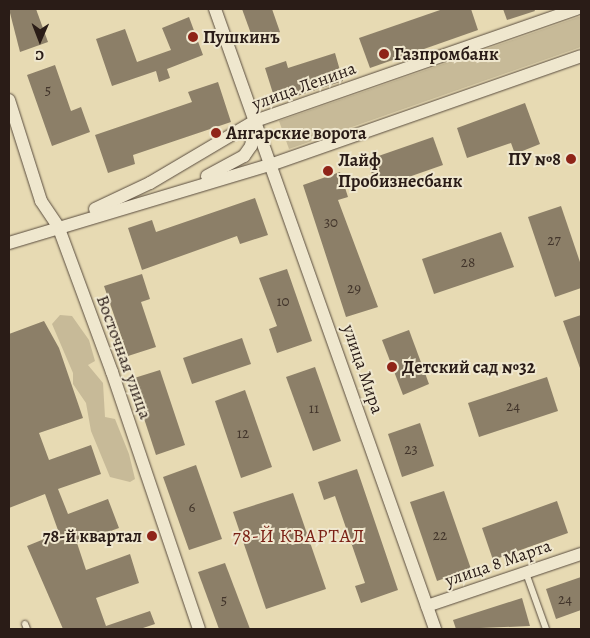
<!DOCTYPE html>
<meta charset="utf-8">
<style>
body{margin:0}
#map{position:relative;width:590px;height:638px;overflow:hidden;background:#e7dab3;font-family:Alegreya,serif}
div>[style]{position:absolute}
[style*='--x']{left:calc(var(--x)*1px);top:calc(var(--y)*1px);width:calc(var(--w)*1px);rotate:calc(var(--a)*1deg)}
.green>*{inset:0;background:#c7ba98}
.building>*{inset:0;background:#8c7f68}
.roads{filter:drop-shadow(0 0 1px #594c3e) drop-shadow(0 0 1px #594c3e)}
.lane>*{height:6px;margin:-3px;padding:0 3px;transform-origin:3px;border-radius:3px;background:#efe7ce}
.street>*{height:12px;margin:-6px;padding:0 6px;transform-origin:6px;border-radius:6px;background:#efe7ce}
.dots>*{width:14px;height:14px;translate:-50% -50%;box-sizing:border-box;border:2px solid #efe7ce;border-radius:50%}
span{translate:-50% -50%;white-space:nowrap;text-align:center;line-height:1.15;-webkit-text-stroke:4px #efe7ce;paint-order:stroke}
.number-label{font-size:15px;color:#42352b}
.number-label span{-webkit-text-stroke-width:0}
.poi-label{font-size:18px;color:#2a1c17;font-weight:700}
.left{translate:0 -50%;text-align:left}
.right{translate:-100% -50%;text-align:right}
.street-label{font-size:18px;color:#2a1c17}
.neighbourhood-label{font-size:19px;color:#7a1f14;letter-spacing:1px}
.frame{position:absolute;inset:0;border:10px solid #2a1c17;pointer-events:none}
.north{position:absolute;left:15px;top:15px;width:50px;height:50px;-webkit-text-stroke:4px #efe7ce;paint-order:stroke;rotate:181deg;font-size:14px;font-weight:700;line-height:20px;text-align:center;color:#2a1c17}
.north::after{content:'';display:block;margin:auto;width:18px;height:22px;background:#2a1c17;clip-path:polygon(50% 0,100% 100%,50% 72%,0 100%)}
</style>
<div id="map">
<div class="green">
<div style="clip-path:polygon(581px 16px,581px 47px,289px 149px,279px 121px)"></div>
<div style="clip-path:polygon(60px 315px,72px 316px,89px 340px,95px 361px,88px 365px,103px 383px,105px 417px,115px 419px,129px 454px,135px 479px,130px 482px,110px 477px,91px 431px,86px 403px,73px 384px,73px 373px,52px 324px)"></div>
</div>
<div class="building">
<div style="clip-path:polygon(9px 9px,36px 9px,48px 42px,20px 52px)"></div>
<div style="clip-path:polygon(242px 9px,272px 9px,280px 32px,254px 42px)"></div>
<div style="clip-path:polygon(443px 9px,471px 9px,478px 30px,370px 68px,359px 38px)"></div>
<div style="clip-path:polygon(503px 9px,534px 9px,535px 11px,507px 20px)"></div>
<div style="clip-path:polygon(189px 17px,203px 55px,167px 69px,170px 78px,159px 82px,156px 71px,112px 86px,96px 39px,125px 29px,137px 62px,171px 50px,162px 28px)"></div>
<div style="clip-path:polygon(335px 53px,343px 81px,276px 103px,265px 68px,286px 61px,288px 68px)"></div>
<div style="clip-path:polygon(55px 65px,71px 111px,81px 107px,90px 132px,52px 146px,27px 75px)"></div>
<div style="clip-path:polygon(218px 82px,231px 122px,133px 155px,135px 164px,108px 173px,95px 135px,192px 102px,188px 92px)"></div>
<div style="clip-path:polygon(525px 103px,540px 144px,515px 154px,511px 143px,467px 158px,457px 128px)"></div>
<div style="clip-path:polygon(433px 137px,443px 165px,377px 188px,367px 160px)"></div>
<div style="clip-path:polygon(340px 172px,348px 197px,338px 200px,378px 307px,346px 317px,303px 185px)"></div>
<div style="clip-path:polygon(255px 198px,268px 235px,240px 244px,237px 236px,142px 270px,128px 228px,152px 220px,156px 232px)"></div>
<div style="clip-path:polygon(561px 206px,581px 265px,581px 288px,555px 297px,528px 217px)"></div>
<div style="clip-path:polygon(501px 232px,514px 267px,434px 294px,422px 259px)"></div>
<div style="clip-path:polygon(287px 269px,312px 341px,277px 353px,269px 329px,277px 326px,259px 278px)"></div>
<div style="clip-path:polygon(142px 274px,150px 299px,141px 302px,156px 347px,128px 356px,104px 286px)"></div>
<div style="clip-path:polygon(581px 315px,581px 368px,580px 368px,563px 321px)"></div>
<div style="clip-path:polygon(44px 321px,59px 348px,83px 418px,39px 433px,49px 460px,91px 445px,101px 474px,58px 489px,68px 514px,108px 499px,119px 528px,77px 543px,86px 570px,130px 554px,139px 583px,96px 598px,106px 626px,150px 611px,155px 624px,140px 629px,63px 629px,27px 546px,59px 533px,45px 494px,9px 508px,9px 334px)"></div>
<div style="clip-path:polygon(409px 330px,429px 384px,403px 395px,382px 340px)"></div>
<div style="clip-path:polygon(242px 338px,251px 364px,192px 384px,183px 358px)"></div>
<div style="clip-path:polygon(315px 367px,341px 441px,313px 451px,286px 377px)"></div>
<div style="clip-path:polygon(160px 370px,185px 445px,156px 455px,131px 379px)"></div>
<div style="clip-path:polygon(547px 377px,558px 411px,479px 437px,468px 403px)"></div>
<div style="clip-path:polygon(245px 390px,272px 467px,241px 478px,215px 401px)"></div>
<div style="clip-path:polygon(420px 423px,434px 466px,402px 477px,388px 434px)"></div>
<div style="clip-path:polygon(196px 465px,222px 539px,189px 550px,163px 477px)"></div>
<div style="clip-path:polygon(357px 469px,398px 590px,361px 603px,355px 586px,365px 583px,335px 496px,324px 500px,318px 482px)"></div>
<div style="clip-path:polygon(444px 491px,471px 569px,437px 581px,410px 502px)"></div>
<div style="clip-path:polygon(293px 493px,326px 589px,266px 609px,233px 512px)"></div>
<div style="clip-path:polygon(557px 501px,568px 533px,493px 560px,482px 528px)"></div>
<div style="clip-path:polygon(225px 563px,250px 629px,219px 629px,198px 572px)"></div>
<div style="clip-path:polygon(581px 577px,581px 610px,556px 619px,546px 589px)"></div>
<div style="clip-path:polygon(522px 598px,530px 626px,456px 629px,453px 620px)"></div>
</div>
<div class="roads">
<div class="lane">
<div style="--x:526;--y:573;--w:59;--a:70.3"></div>
<div style="--x:25;--y:624;--w:5;--a:68"></div>
</div>
<div class="street">
<div style="--x:215;--y:9;--w:658;--a:70.46"></div>
<div style="--x:9;--y:100;--w:106;--a:72.4"></div>
<div style="--x:41;--y:201;--w:30;--a:56"></div>
<div style="--x:58;--y:226;--w:156;--a:69.7"></div>
<div style="--x:112;--y:372;--w:271;--a:71.3"></div>
<div style="--x:207;--y:176;--w:42;--a:-28.4"></div>
<div style="--x:244;--y:156;--w:12;--a:-55"></div>
<div style="--x:251;--y:146;--w:22;--a:-80"></div>
<div style="--x:95;--y:209;--w:61;--a:-25.3"></div>
<div style="--x:150;--y:183;--w:122;--a:-30.6"></div>
<div style="--x:255;--y:121;--w:340;--a:-19.2"></div>
<div style="--x:9;--y:243;--w:276;--a:-16.7"></div>
<div style="--x:273;--y:164;--w:326;--a:-19.3"></div>
<div style="--x:427;--y:606;--w:163;--a:-18.7"></div>
</div>
</div>
<div class="dots">
<div style="left:193px;top:37px;background:#8f2418"></div>
<div style="left:384px;top:54px;background:#8f2418"></div>
<div style="left:216px;top:133px;background:#8f2418"></div>
<div style="left:571px;top:159px;background:#8f2418"></div>
<div style="left:328px;top:171px;background:#8f2418"></div>
<div style="left:392px;top:367px;background:#8f2418"></div>
<div style="left:152px;top:536px;background:#8f2418"></div>
</div>
<div class="number-label">
<span style="left:48px;top:91px">5</span>
<span style="left:331px;top:223px">30</span>
<span style="left:554px;top:241px">27</span>
<span style="left:468px;top:263px">28</span>
<span style="left:354px;top:289px">29</span>
<span style="left:283px;top:302px">10</span>
<span style="left:513px;top:407px">24</span>
<span style="left:314px;top:409px">11</span>
<span style="left:243px;top:434px">12</span>
<span style="left:411px;top:450px">23</span>
<span style="left:192px;top:508px">6</span>
<span style="left:440px;top:536px">22</span>
<span style="left:565px;top:600px">24</span>
<span style="left:224px;top:601px">5</span>
</div>
<div class="poi-label">
<span class="left" style="left:203px;top:37px">Пушкинъ</span>
<span class="left" style="left:394px;top:54px">Газпромбанк</span>
<span class="left" style="left:226px;top:133px">Ангарские ворота</span>
<span class="right" style="left:561px;top:159px">ПУ №8</span>
<span class="left" style="left:338px;top:171px">Лайф<br>Пробизнесбанк</span>
<span class="left" style="left:402px;top:367px">Детский сад №32</span>
<span class="right" style="left:142px;top:536px">78-й квартал</span>
</div>
<div class="street-label">
<span style="left:304px;top:86px;rotate:-20deg">улица Ленина</span>
<span style="left:124px;top:357px;rotate:70deg">Восточная улица</span>
<span style="left:363px;top:369px;rotate:71deg">улица Мира</span>
<span style="left:498px;top:563px;rotate:-19deg">улица 8 Марта</span>
</div>
<div class="neighbourhood-label">
<span style="left:299px;top:537px">78-Й КВАРТАЛ</span>
</div>
<div class="frame"></div>
<div class="north">С</div>
</div>
